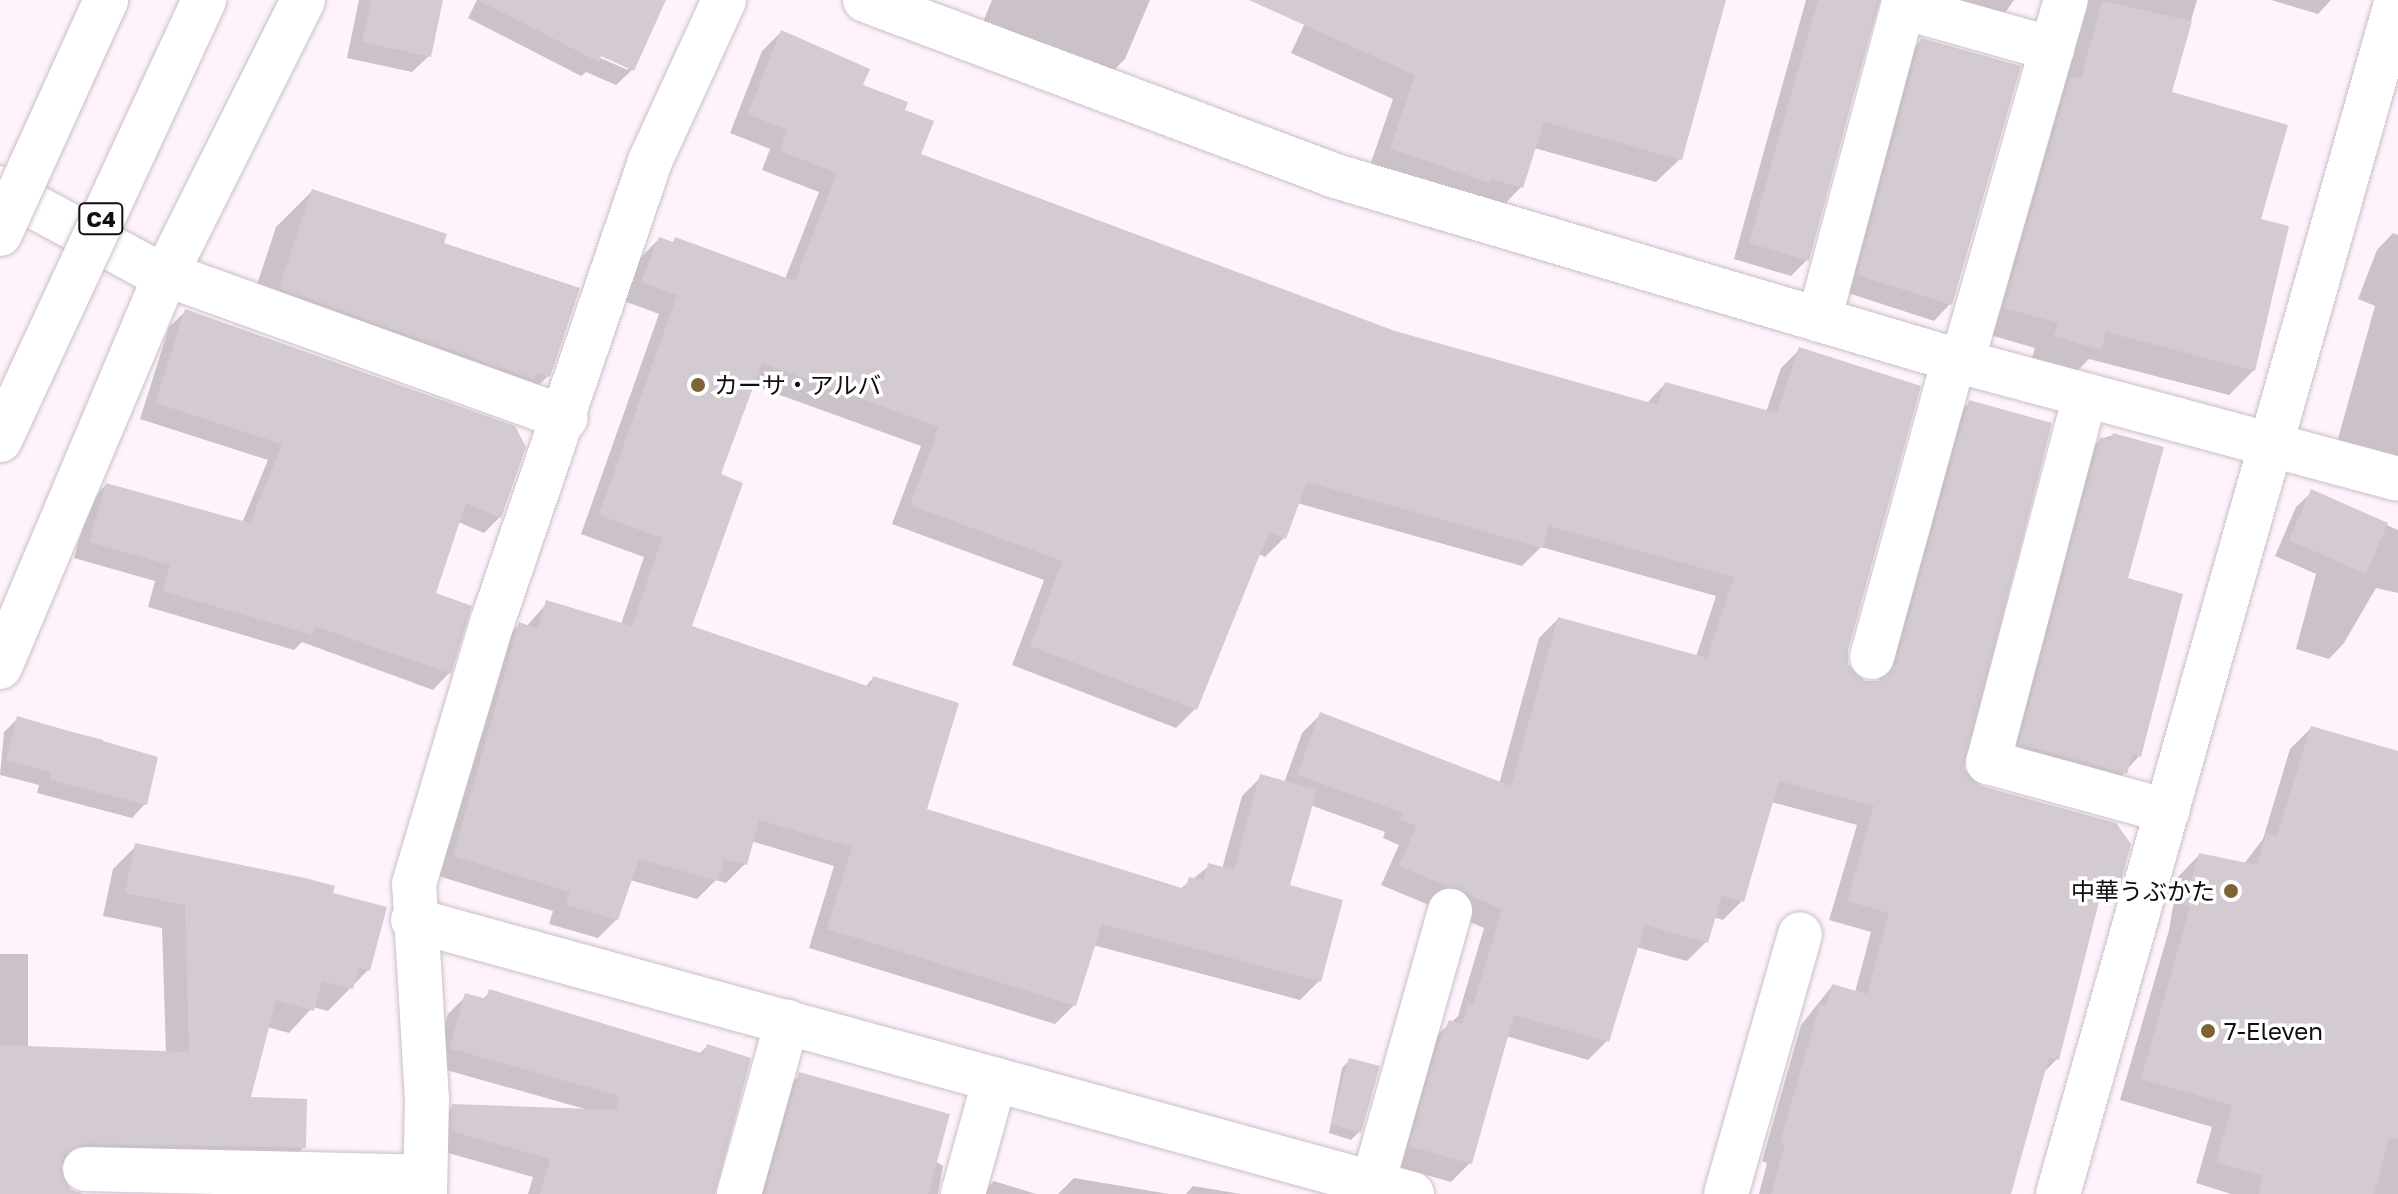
<!DOCTYPE html>
<meta charset="utf-8">
<style>
body{margin:0}
#map{position:relative;width:2398px;height:1194px;overflow:hidden;background:#fef3fc;font-family:"Golos Text","Noto Sans JP",sans-serif}
div>[style]{position:absolute}
[style*='--x']{left:calc(var(--x)*1px);top:calc(var(--y)*1px);width:calc(var(--w)*1px);rotate:calc(var(--a)*1deg)}
.shadow>*{inset:0;background:#0003}
.building>*{inset:0;background:#d4cad2}
.roads{filter:drop-shadow(0 0 2px #c9bfc8) drop-shadow(0 0 2px #c9bfc8)}
.minor>*{height:44px;margin:-22px;padding:0 22px;transform-origin:22px;border-radius:22px;background:#fff}
.bridges{filter:drop-shadow(0 0 2px #c9bfc8) drop-shadow(0 0 2px #c9bfc8)}
.highway-bridge>*{height:44px;margin:-22px;padding:0 22px;transform-origin:22px;border-radius:22px;background:#fff}
.dots>*{width:22px;height:22px;translate:-50% -50%;box-sizing:border-box;border:4px solid #fff;border-radius:50%}
span{translate:-50% -50%;white-space:nowrap;text-align:center;line-height:1.15;-webkit-text-stroke:7px #fff;paint-order:stroke}
.shield-label span{padding:2px 6px;background:#fff;border:2px solid;border-radius:6px;-webkit-text-stroke-width:0}
.shield-label{font-size:22px;color:#110d10;font-weight:700}
.poi-label{font-size:24px;color:#110d10}
.left{translate:0 -50%;text-align:left}
.right{translate:-100% -50%;text-align:right}
</style>
<div id="map">
<div class="shadow">
<div style="clip-path:polygon(359px 0,441px 0,429px 56px,412px 72px,347px 58px)"></div>
<div style="clip-path:polygon(evenodd,477px 0,664px 0,632px 70px,616px 85px,586px 72px,581px 76px,468px 18px,477px 0,593px 50px,628px 66px,628px 70px,591px 54px,593px 50px)"></div>
<div style="clip-path:polygon(992px 0,1150px 0,1125px 59px,1108px 76px,981px 27px)"></div>
<div style="clip-path:polygon(1252px 0,1724px 0,1680px 159px,1656px 182px,1534px 148px,1521px 187px,1498px 211px,1368px 171px,1393px 99px,1291px 53px,1305px 23px)"></div>
<div style="clip-path:polygon(1806px 0,1880px 0,1807px 260px,1791px 276px,1734px 259px)"></div>
<div style="clip-path:polygon(1905px 0,2014px 0,1995px 27px)"></div>
<div style="clip-path:polygon(2086px 0,2197px 0,2170px 93px,2258px 220px,2254px 370px,2229px 395px,2089px 359px,2075px 373px,2031px 361px,2035px 348px,1980px 332px)"></div>
<div style="clip-path:polygon(2271px 0,2331px 0,2318px 14px)"></div>
<div style="clip-path:polygon(evenodd,781px 32px,902px 111px,918px 155px,1394px 333px,1646px 404px,1665px 384px,1766px 412px,1781px 368px,1800px 349px,1846px 665px,1864px 683px,1878px 683px,1950px 421px,1970px 402px,1962px 768px,1980px 788px,2119px 881px,2097px 900px,2057px 1059px,2042px 1074px,2009px 1194px,1759px 1194px,1767px 1163px,1762px 1161px,1801px 1025px,1832px 986px,1855px 992px,1871px 932px,1829px 920px,1857px 825px,1771px 802px,1742px 901px,1723px 920px,1713px 917px,1706px 942px,1687px 961px,1636px 947px,1607px 1041px,1588px 1060px,1506px 1036px,1470px 1163px,1451px 1182px,1392px 1165px,1431px 1041px,1458px 1016px,1484px 928px,1381px 885px,1399px 845px,1383px 838px,1385px 832px,1310px 805px,1287px 887px,1319px 981px,1300px 1000px,1093px 945px,1074px 1005px,1055px 1024px,809px 948px,834px 866px,751px 841px,745px 864px,726px 883px,716px 880px,697px 899px,630px 880px,617px 919px,598px 938px,549px 924px,553px 911px,435px 875px,500px 644px,519px 625px,526px 627px,547px 603px,621px 624px,644px 557px,581px 534px,659px 314px,624px 301px,640px 258px,659px 239px,785px 279px,819px 192px,762px 170px,770px 149px,730px 133px,762px 51px,781px 32px,752px 385px,921px 446px,892px 524px,1044px 580px,1012px 665px,1176px 728px,1195px 709px,1258px 554px,1265px 557px,1284px 538px,1297px 503px,1522px 566px,1541px 547px,1716px 596px,1696px 657px,1558px 619px,1539px 638px,1499px 784px,1321px 714px,1302px 733px,1284px 783px,1261px 777px,1242px 796px,1222px 869px,1209px 866px,1179px 890px,924px 811px,873px 678px,865px 687px,690px 627px,718px 476px,752px 385px)"></div>
<div style="clip-path:polygon(1921px 40px,1950px 304px,1934px 321px,1842px 291px,1905px 57px)"></div>
<div style="clip-path:polygon(312px 191px,441px 244px,548px 376px,512px 412px,244px 324px,276px 227px)"></div>
<div style="clip-path:polygon(2393px 233px,2398px 235px,2398px 459px,2337px 442px,2375px 306px,2358px 299px,2377px 250px)"></div>
<div style="clip-path:polygon(186px 311px,500px 517px,484px 533px,458px 522px,434px 594px,469px 607px,449px 673px,433px 690px,302px 642px,294px 650px,148px 607px,155px 581px,74px 558px,90px 501px,106px 485px,242px 523px,268px 460px,140px 419px,169px 327px)"></div>
<div style="clip-path:polygon(2113px 435px,2139px 756px,2109px 790px,2003px 761px,2084px 456px,2101px 439px)"></div>
<div style="clip-path:polygon(2312px 492px,2398px 530px,2398px 593px,2376px 588px,2344px 643px,2329px 659px,2296px 649px,2316px 574px,2275px 556px,2296px 507px)"></div>
<div style="clip-path:polygon(18px 718px,103px 740px,102px 745px,145px 804px,132px 818px,37px 793px,39px 785px,0 775px,4px 732px)"></div>
<div style="clip-path:polygon(2311px 728px,2398px 753px,2398px 1194px,2231px 1194px,2196px 1183px,2212px 1127px,2120px 1100px,2169px 930px,2178px 877px,2199px 855px,2243px 865px,2263px 839px,2290px 749px)"></div>
<div style="clip-path:polygon(136px 846px,330px 895px,368px 970px,328px 1011px,313px 1007px,289px 1033px,267px 1027px,249px 1099px,304px 1147px,281px 1170px,61px 1166px,70px 1192px,78px 1194px,0 1194px,0 954px,28px 954px,28px 1048px,166px 1053px,162px 928px,103px 916px,113px 869px)"></div>
<div style="clip-path:polygon(490px 992px,699px 1054px,707px 1046px,714px 1194px,528px 1194px,533px 1177px,434px 1149px,435px 1124px,453px 1106px,585px 1109px,432px 1066px,448px 1014px,466px 996px,482px 1000px)"></div>
<div style="clip-path:polygon(1350px 1060px,1359px 1132px,1351px 1140px,1329px 1133px,1342px 1068px)"></div>
<div style="clip-path:polygon(800px 1075px,943px 1166px,938px 1194px,753px 1194px,781px 1093px)"></div>
<div style="clip-path:polygon(1074px 1178px,1169px 1194px,1058px 1194px)"></div>
<div style="clip-path:polygon(994px 1181px,1036px 1194px,981px 1194px)"></div>
<div style="clip-path:polygon(1193px 1186px,1241px 1194px,1186px 1194px)"></div>
</div>
<div class="building">
<div style="clip-path:polygon(371px 0,443px 0,431px 57px,362px 42px)"></div>
<div style="clip-path:polygon(478px 0,666px 0,634px 71px,601px 56px,599px 62px)"></div>
<div style="clip-path:polygon(1249px 0,1726px 0,1682px 160px,1544px 122px,1523px 188px,1491px 179px,1489px 183px,1390px 148px,1415px 75px)"></div>
<div style="clip-path:polygon(1818px 0,1879px 0,1809px 261px,1749px 243px)"></div>
<div style="clip-path:polygon(2102px 1px,2192px 21px,2172px 92px,2288px 125px,2261px 219px,2289px 226px,2255px 371px,2106px 332px,2101px 350px,2054px 336px,2058px 323px,2004px 308px,2070px 77px,2081px 79px)"></div>
<div style="clip-path:polygon(781px 30px,870px 69px,863px 85px,908px 102px,905px 110px,934px 121px,921px 154px,1395px 331px,1658px 405px,1665px 382px,1777px 413px,1799px 347px,1921px 386px,1848px 650px,1848px 664px,1865px 681px,1879px 681px,1896px 664px,1969px 400px,2052px 423px,1964px 768px,1981px 786px,2116px 823px,2131px 844px,2121px 882px,2105px 878px,2059px 1060px,2049px 1057px,2011px 1194px,1771px 1194px,1785px 1144px,1780px 1142px,1820px 1004px,1826px 1006px,1832px 984px,1867px 994px,1889px 913px,1847px 901px,1874px 806px,1779px 781px,1744px 902px,1722px 895px,1708px 943px,1645px 925px,1609px 1042px,1514px 1015px,1472px 1164px,1409px 1146px,1438px 1045px,1449px 1020px,1462px 1024px,1468px 1004px,1473px 1006px,1502px 909px,1399px 866px,1416px 826px,1400px 819px,1403px 813px,1297px 775px,1320px 712px,1511px 786px,1558px 617px,1707px 658px,1734px 577px,1549px 526px,1543px 548px,1307px 482px,1286px 539px,1269px 532px,1197px 710px,1030px 646px,1062px 561px,910px 505px,939px 427px,762px 363px,721px 474px,743px 483px,692px 626px,870px 687px,873px 676px,959px 703px,927px 809px,1185px 889px,1189px 877px,1204px 880px,1208px 863px,1234px 870px,1260px 774px,1317px 790px,1290px 885px,1343px 900px,1321px 982px,1102px 924px,1076px 1006px,827px 929px,852px 847px,759px 820px,747px 865px,724px 859px,718px 881px,639px 859px,618px 920px,566px 905px,570px 892px,453px 856px,519px 622px,538px 629px,546px 600px,632px 626px,662px 538px,599px 515px,677px 295px,641px 282px,659px 237px,673px 242px,675px 237px,795px 281px,837px 173px,780px 151px,787px 130px,748px 114px)"></div>
<div style="clip-path:polygon(1921px 38px,2021px 66px,1952px 305px,1857px 275px)"></div>
<div style="clip-path:polygon(312px 189px,447px 234px,444px 243px,580px 288px,550px 377px,537px 373px,534px 380px,279px 288px)"></div>
<div style="clip-path:polygon(185px 309px,515px 426px,526px 447px,501px 518px,466px 503px,436px 593px,472px 606px,451px 674px,315px 626px,312px 635px,163px 591px,170px 565px,89px 542px,106px 483px,250px 523px,282px 444px,155px 403px)"></div>
<div style="clip-path:polygon(2113px 433px,2164px 447px,2128px 578px,2183px 594px,2141px 757px,2133px 754px,2127px 774px,2019px 744px,2100px 437px,2111px 440px)"></div>
<div style="clip-path:polygon(2311px 489px,2388px 523px,2366px 574px,2289px 540px)"></div>
<div style="clip-path:polygon(17px 716px,158px 757px,147px 805px,50px 780px,51px 772px,6px 760px)"></div>
<div style="clip-path:polygon(2311px 726px,2398px 751px,2398px 1140px,2389px 1137px,2374px 1194px,2259px 1194px,2263px 1176px,2216px 1162px,2232px 1105px,2141px 1079px,2190px 907px,2184px 905px,2199px 853px,2257px 865px,2266px 833px,2277px 836px)"></div>
<div style="clip-path:polygon(135px 843px,305px 878px,335px 886px,333px 893px,387px 907px,370px 971px,359px 968px,353px 989px,322px 981px,314px 1011px,276px 1000px,251px 1097px,307px 1099px,306px 1148px,85px 1144px,64px 1155px,60px 1169px,71px 1190px,84px 1194px,0 1194px,0 1045px,189px 1052px,185px 905px,125px 893px)"></div>
<div style="clip-path:polygon(489px 989px,704px 1054px,707px 1044px,751px 1058px,715px 1194px,540px 1194px,550px 1159px,451px 1131px,452px 1104px,617px 1110px,619px 1096px,449px 1048px,465px 993px,486px 999px)"></div>
<div style="clip-path:polygon(1349px 1058px,1380px 1066px,1361px 1133px,1331px 1124px)"></div>
<div style="clip-path:polygon(799px 1072px,950px 1114px,928px 1194px,765px 1194px)"></div>
</div>
<div class="roads">
<div class="minor">
<div style="--x:865;--y:0;--w:499;--a:20.5"></div>
<div style="--x:1332;--y:175;--w:657;--a:16.53"></div>
<div style="--x:1962;--y:362;--w:451;--a:15"></div>
<div style="--x:1903;--y:7;--w:155;--a:15.7"></div>
<div style="--x:0;--y:188;--w:166;--a:28.4"></div>
<div style="--x:146;--y:267;--w:446;--a:19.8"></div>
<div style="--x:1819;--y:320;--w:331;--a:-75"></div>
<div style="--x:1962;--y:362;--w:377;--a:-74"></div>
<div style="--x:2085;--y:396;--w:379;--a:104.8"></div>
<div style="--x:1988;--y:762;--w:186;--a:15.3"></div>
<div style="--x:1872;--y:657;--w:308;--a:-74.6"></div>
<div style="--x:0;--y:667;--w:427;--a:-67.1"></div>
<div style="--x:166;--y:274;--w:306;--a:-63.4"></div>
<div style="--x:413;--y:920;--w:1036;--a:15.34"></div>
<div style="--x:85;--y:1169;--w:340;--a:1.3"></div>
<div style="--x:1373;--y:1183;--w:283;--a:-74.2"></div>
<div style="--x:425;--y:1194;--w:94;--a:-88.8"></div>
<div style="--x:427;--y:1100;--w:216;--a:-93.4"></div>
<div style="--x:414;--y:884;--w:272;--a:-73.4"></div>
<div style="--x:492;--y:623;--w:490;--a:-71.1"></div>
<div style="--x:651;--y:159;--w:175;--a:-65.3"></div>
<div style="--x:739;--y:1194;--w:179;--a:-74.4"></div>
<div style="--x:963;--y:1194;--w:119;--a:-74.5"></div>
<div style="--x:1726;--y:1194;--w:270;--a:-74.1"></div>
<div style="--x:2058;--y:1194;--w:1241;--a:-74.15"></div>
</div>
</div>
<div class="bridges">
<div class="highway-bridge">
<div style="--x:0;--y:234;--w:257;--a:-65.6"></div>
<div style="--x:0;--y:440;--w:485;--a:-65.1"></div>
</div>
</div>
<div class="dots">
<div style="left:698px;top:385px;background:#7c6434"></div>
<div style="left:2231px;top:891px;background:#7c6434"></div>
<div style="left:2208px;top:1031px;background:#7c6434"></div>
</div>
<div class="shield-label">
<span style="left:101px;top:219px">C4</span>
</div>
<div class="poi-label">
<span class="left" style="left:714px;top:385px">カーサ・アルバ</span>
<span class="right" style="left:2215px;top:891px">中華うぶかた</span>
<span class="left" style="left:2224px;top:1031px">7-Eleven</span>
</div>
</div>
